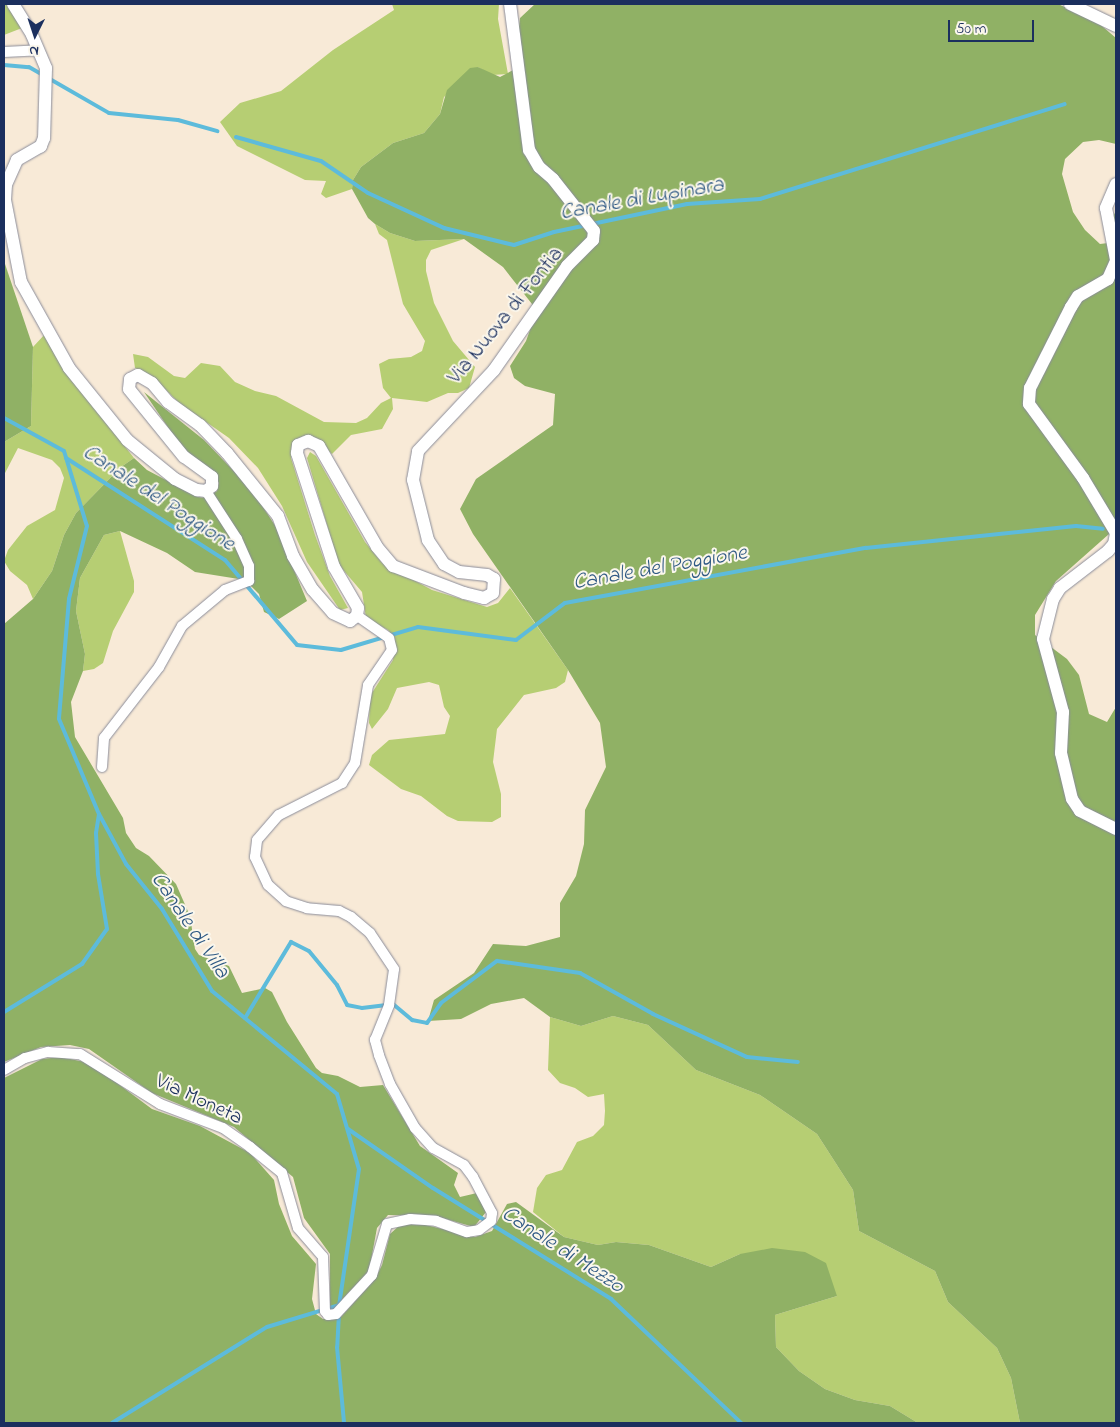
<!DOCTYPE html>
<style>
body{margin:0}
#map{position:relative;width:1120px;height:1427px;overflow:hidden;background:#f8ead7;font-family:"Indie Flower",sans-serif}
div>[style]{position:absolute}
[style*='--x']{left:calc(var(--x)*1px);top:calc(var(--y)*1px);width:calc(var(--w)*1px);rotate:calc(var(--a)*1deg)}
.green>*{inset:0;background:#b6ce73}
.forest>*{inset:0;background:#90b165}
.stream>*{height:4px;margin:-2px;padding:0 2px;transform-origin:2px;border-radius:2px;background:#5dbbdb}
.roads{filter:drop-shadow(0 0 1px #8a8c9a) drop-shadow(0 0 1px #8a8c9a)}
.minor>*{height:10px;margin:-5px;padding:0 5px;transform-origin:5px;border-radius:5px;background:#fff}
.tertiary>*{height:12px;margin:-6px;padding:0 6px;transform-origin:6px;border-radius:6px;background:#fff}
span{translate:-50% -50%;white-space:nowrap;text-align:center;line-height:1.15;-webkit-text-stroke:4px #fbf7ec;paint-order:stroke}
.street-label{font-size:21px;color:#1b2f5e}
.water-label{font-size:22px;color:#2f5984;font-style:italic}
.frame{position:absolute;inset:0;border:5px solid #1b2f5e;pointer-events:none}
.north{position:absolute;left:10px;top:10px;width:50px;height:50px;-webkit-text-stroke:4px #fbf7ec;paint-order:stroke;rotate:184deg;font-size:14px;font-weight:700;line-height:20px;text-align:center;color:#1b2f5e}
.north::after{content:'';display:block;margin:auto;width:18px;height:22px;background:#1b2f5e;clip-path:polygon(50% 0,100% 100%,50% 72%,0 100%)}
.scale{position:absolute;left:948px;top:20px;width:86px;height:22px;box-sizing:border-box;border:2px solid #1b2f5e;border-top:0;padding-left:6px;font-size:15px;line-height:18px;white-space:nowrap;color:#1b2f5e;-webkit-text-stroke:4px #fbf7ec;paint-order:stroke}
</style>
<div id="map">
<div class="green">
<div style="clip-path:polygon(4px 4px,8px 4px,22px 28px,4px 35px)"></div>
<div style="clip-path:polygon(392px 4px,499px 4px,498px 19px,508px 74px,492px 75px,478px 67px,444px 97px,440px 114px,424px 133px,393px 143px,361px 167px,353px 180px,352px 189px,326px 198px,321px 194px,326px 181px,305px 180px,237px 146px,220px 122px,240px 103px,281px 91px,333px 50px,394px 10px)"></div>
<div style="clip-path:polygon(375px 224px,390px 233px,415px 241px,464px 239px,431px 250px,426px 260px,426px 271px,434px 303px,453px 341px,475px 367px,469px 388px,458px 393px,448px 393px,427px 402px,392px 398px,393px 409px,382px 429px,351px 435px,332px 454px,313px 437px,303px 436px,294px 443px,291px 458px,315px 535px,330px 576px,348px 608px,340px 610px,307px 562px,282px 506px,258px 468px,229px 438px,179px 403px,153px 377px,135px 368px,133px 354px,148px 357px,174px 376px,185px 378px,201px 363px,220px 366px,235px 382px,255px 391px,276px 396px,324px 422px,356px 423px,367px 418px,381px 403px,391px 398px,383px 388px,379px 364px,389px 359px,411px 357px,422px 351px,425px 341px,403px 304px,387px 240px,379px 234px)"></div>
<div style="clip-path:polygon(45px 334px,71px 378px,134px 458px,121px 467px,76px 513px,64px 535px,52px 571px,33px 599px,27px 585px,10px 571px,4px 561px,8px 550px,27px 526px,55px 510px,64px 478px,60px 468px,52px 460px,18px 448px,4px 475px,4px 442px,31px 426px,33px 347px)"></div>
<div style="clip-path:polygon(310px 452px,316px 456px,365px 542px,382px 563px,432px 590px,487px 607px,498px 603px,510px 588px,568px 670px,565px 682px,556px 688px,524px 695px,497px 729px,493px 762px,501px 794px,501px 817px,492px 822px,458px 821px,447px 816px,421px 796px,401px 789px,369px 765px,372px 755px,389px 740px,445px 734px,450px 716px,444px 707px,439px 685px,429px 682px,397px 688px,388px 709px,372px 729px,369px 723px,370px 696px,393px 660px,395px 638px,388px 630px,366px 618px,362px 592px,339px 565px,307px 458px)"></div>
<div style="clip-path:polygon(120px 531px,134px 581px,134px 592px,113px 631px,103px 663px,94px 669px,83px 671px,85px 654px,76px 611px,80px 578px,104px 535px)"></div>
<div style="clip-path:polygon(613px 1016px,648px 1025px,696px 1070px,760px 1095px,817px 1134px,853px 1190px,859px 1231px,935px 1271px,948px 1302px,997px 1348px,1011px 1378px,1020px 1423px,918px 1423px,890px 1406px,855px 1400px,825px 1389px,799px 1371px,776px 1347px,775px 1315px,837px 1296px,740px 1254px,711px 1267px,649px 1245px,616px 1242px,598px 1245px,564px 1237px,533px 1212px,537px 1188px,546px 1175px,562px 1170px,577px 1142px,593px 1136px,604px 1125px,605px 1111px,604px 1094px,588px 1097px,575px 1088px,560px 1083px,548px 1070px,550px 1017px,581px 1026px)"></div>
</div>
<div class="forest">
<div style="clip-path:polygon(535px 4px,1058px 4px,1096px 21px,1116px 38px,1116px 144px,1099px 140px,1083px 142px,1065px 159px,1062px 174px,1073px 212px,1085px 230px,1100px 244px,1108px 243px,1111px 220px,1116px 211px,1116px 537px,1109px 534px,1056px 581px,1035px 615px,1035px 635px,1067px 659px,1079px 675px,1089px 714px,1107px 722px,1116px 707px,1116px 1423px,1020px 1423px,1011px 1378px,997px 1348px,948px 1302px,935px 1271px,859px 1231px,853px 1190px,817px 1134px,760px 1095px,696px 1070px,648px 1025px,613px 1016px,581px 1026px,550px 1017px,524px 998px,491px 1004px,461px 1019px,428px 1021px,434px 1000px,474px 973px,493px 944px,526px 946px,560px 937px,560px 903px,576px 876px,584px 844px,585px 810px,606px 767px,600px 723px,568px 670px,473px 534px,460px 509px,476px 479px,553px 425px,555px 394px,525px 386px,514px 378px,510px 366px,526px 341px,535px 316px,532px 304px,503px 267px,464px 239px,415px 241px,390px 233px,375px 224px,368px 218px,352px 189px,353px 180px,361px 167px,393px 143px,424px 133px,440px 114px,447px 90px,470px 68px,478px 67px,500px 77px,515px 69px,520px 18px)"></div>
<div style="clip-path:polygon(4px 261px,33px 347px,31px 426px,4px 442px)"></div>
<div style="clip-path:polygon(144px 392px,204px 440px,252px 490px,276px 527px,307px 601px,279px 619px,264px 612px,259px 594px,245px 580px,195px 572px,167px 553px,120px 531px,104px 535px,80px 578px,76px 611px,85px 654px,83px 671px,71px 702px,75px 737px,123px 818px,126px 833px,136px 848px,149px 856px,176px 884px,190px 916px,195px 949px,199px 955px,229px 966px,242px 993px,265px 988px,272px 992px,287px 1022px,316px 1068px,322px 1073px,338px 1076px,360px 1087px,383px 1085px,420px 1146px,458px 1173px,454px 1185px,460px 1197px,477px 1193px,486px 1212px,474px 1227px,435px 1216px,388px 1215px,377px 1228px,369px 1271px,334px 1308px,330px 1306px,330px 1254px,304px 1218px,293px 1177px,234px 1127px,152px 1093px,89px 1049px,70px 1045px,41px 1047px,4px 1062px,4px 624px,33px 599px,52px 571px,64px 535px,76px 513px,121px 467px,134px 458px,147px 470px,198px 497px,206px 498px,217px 491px,219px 483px,215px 476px,182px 448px)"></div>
<div style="clip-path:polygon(60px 1057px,90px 1063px,152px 1109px,200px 1126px,250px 1153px,274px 1180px,279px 1204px,292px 1236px,316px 1264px,312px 1299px,316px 1314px,323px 1319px,339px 1319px,375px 1279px,382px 1265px,390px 1234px,401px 1224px,426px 1225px,475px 1237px,492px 1231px,507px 1204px,516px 1202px,564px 1237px,598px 1245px,616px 1242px,649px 1245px,711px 1267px,740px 1254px,772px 1248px,805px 1252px,826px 1263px,837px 1296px,775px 1315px,776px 1347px,799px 1371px,825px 1389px,855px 1400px,890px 1406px,918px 1423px,4px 1423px,4px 1078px,42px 1059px)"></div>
</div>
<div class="stream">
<div style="--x:4;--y:65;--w:25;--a:5"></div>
<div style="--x:29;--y:67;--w:92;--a:29.9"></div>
<div style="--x:109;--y:113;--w:69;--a:5.8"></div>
<div style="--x:178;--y:120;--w:41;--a:15.8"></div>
<div style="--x:236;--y:137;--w:88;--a:15.8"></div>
<div style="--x:321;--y:161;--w:57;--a:34.2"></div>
<div style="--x:368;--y:193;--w:84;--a:24.7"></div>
<div style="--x:444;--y:228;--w:72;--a:13.7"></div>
<div style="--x:514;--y:245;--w:42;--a:-18"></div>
<div style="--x:554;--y:232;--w:136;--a:-11.9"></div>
<div style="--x:687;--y:204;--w:73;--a:-3.9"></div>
<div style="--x:760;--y:199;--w:319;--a:-17.3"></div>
<div style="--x:4;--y:418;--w:68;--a:28.8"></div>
<div style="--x:64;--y:451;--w:78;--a:73"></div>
<div style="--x:87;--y:526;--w:75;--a:103.9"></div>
<div style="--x:69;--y:599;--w:120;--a:94.8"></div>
<div style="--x:59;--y:719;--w:103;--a:67.2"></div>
<div style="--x:99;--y:814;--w:57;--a:61.6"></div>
<div style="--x:126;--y:864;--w:58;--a:51.3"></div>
<div style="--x:162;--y:909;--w:96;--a:58.6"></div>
<div style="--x:212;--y:991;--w:162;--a:39.5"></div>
<div style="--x:337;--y:1094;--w:78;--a:73.7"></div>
<div style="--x:359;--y:1169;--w:138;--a:98.3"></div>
<div style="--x:66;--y:458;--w:189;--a:32.7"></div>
<div style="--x:225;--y:560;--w:111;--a:49.7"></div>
<div style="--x:297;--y:645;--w:44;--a:6.5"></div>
<div style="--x:341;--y:650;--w:80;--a:-16.6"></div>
<div style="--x:418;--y:627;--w:99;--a:7.6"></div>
<div style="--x:516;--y:640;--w:61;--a:-37.1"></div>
<div style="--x:565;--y:603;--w:306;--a:-10.4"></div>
<div style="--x:866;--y:548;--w:211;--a:-6"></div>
<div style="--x:1076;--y:526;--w:27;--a:6"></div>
<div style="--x:4;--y:1012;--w:92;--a:-31.6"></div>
<div style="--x:82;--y:964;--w:43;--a:-54.5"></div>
<div style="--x:107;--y:929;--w:56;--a:-99.3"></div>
<div style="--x:98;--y:874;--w:41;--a:-92.8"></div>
<div style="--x:96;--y:833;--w:19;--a:-81"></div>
<div style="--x:245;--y:1018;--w:89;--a:-58.8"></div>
<div style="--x:291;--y:942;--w:20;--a:27"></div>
<div style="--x:309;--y:951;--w:44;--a:50.5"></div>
<div style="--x:337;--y:985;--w:22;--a:63"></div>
<div style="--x:347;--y:1005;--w:15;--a:11"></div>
<div style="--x:362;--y:1008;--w:31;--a:-7"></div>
<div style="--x:393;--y:1004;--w:25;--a:40"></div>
<div style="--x:412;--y:1020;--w:15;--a:11"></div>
<div style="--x:427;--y:1023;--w:24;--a:-55"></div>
<div style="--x:441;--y:1003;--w:70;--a:-36.9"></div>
<div style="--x:497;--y:961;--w:84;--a:8.2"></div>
<div style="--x:580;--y:973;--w:84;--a:29.3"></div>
<div style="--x:653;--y:1014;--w:103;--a:24.6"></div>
<div style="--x:747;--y:1057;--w:51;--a:5.6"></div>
<div style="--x:348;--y:1129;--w:103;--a:34.8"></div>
<div style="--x:433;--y:1188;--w:210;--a:31.9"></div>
<div style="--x:611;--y:1299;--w:180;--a:43.6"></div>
<div style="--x:339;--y:1313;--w:34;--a:93"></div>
<div style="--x:337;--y:1347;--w:76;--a:84.7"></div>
<div style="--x:112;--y:1423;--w:182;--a:-31.8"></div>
<div style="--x:267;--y:1327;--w:75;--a:-17"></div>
</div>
<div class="roads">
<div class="minor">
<div style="--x:4;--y:52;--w:35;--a:-3"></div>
<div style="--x:102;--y:767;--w:29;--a:-86"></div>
<div style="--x:104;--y:738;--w:90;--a:-52.2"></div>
<div style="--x:159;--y:667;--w:47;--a:-60.7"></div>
<div style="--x:182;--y:626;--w:56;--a:-39.9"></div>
<div style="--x:225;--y:590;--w:26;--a:-21"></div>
<div style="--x:249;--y:581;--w:15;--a:-90"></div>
<div style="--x:249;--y:566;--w:30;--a:-114"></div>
<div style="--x:237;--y:539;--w:57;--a:-122.9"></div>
<div style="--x:4;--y:1070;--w:24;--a:-30"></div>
<div style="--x:25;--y:1058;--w:24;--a:-15"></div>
<div style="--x:48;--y:1052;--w:32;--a:4"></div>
<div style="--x:80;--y:1054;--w:94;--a:32"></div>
<div style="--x:160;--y:1104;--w:67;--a:20.9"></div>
<div style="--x:223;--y:1128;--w:33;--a:35"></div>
<div style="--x:250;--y:1147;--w:41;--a:39.1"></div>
<div style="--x:282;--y:1173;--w:57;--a:73.8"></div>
<div style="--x:298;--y:1228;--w:38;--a:49"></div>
<div style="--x:323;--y:1257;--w:54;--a:87.9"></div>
<div style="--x:325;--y:1311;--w:5;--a:53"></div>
<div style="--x:328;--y:1315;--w:8;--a:-7"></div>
<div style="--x:336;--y:1314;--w:53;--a:-47.3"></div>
<div style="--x:372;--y:1275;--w:53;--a:-73.6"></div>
<div style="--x:387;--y:1224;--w:24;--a:-12"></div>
<div style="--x:410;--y:1219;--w:26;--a:4"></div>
<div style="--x:436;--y:1221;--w:33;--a:20"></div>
<div style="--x:467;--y:1232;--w:12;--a:-9"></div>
<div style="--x:479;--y:1230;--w:15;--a:-37"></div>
<div style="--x:491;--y:1221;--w:8;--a:-83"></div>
<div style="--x:492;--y:1213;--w:41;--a:-117.8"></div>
<div style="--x:473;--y:1177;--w:15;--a:-127"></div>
<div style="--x:464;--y:1165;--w:35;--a:-151"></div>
<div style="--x:433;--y:1148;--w:27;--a:-132"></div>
<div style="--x:415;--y:1128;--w:51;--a:-119.6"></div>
<div style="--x:390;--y:1084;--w:31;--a:-111"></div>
<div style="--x:379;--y:1055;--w:16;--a:-105"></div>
<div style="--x:375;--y:1040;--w:38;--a:-68"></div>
<div style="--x:389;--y:1005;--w:36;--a:-82"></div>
<div style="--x:394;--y:969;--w:43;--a:-123.7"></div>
<div style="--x:370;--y:933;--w:25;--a:-140"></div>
<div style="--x:351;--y:917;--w:13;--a:-153"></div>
<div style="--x:339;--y:911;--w:32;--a:-175"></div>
<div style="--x:307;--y:908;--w:22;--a:-162"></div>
<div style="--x:286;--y:901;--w:24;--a:-138"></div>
<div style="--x:268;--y:885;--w:31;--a:-115"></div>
<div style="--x:255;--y:857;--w:17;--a:-83"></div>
<div style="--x:257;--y:840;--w:33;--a:-49"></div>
<div style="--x:279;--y:815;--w:71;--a:-26.9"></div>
<div style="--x:342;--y:783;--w:24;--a:-57"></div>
<div style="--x:355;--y:763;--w:79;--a:-80.5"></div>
<div style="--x:368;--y:685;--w:42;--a:-55.6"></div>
<div style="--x:392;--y:650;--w:12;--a:-104"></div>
<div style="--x:389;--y:638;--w:39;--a:-145"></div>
</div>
<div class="tertiary">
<div style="--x:13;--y:4;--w:36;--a:58"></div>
<div style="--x:32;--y:35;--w:36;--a:67"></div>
<div style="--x:46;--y:68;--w:70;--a:91.6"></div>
<div style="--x:44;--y:138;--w:9;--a:111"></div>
<div style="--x:41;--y:146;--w:28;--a:150"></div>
<div style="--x:17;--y:160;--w:27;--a:114"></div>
<div style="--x:6;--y:185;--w:15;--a:94"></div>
<div style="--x:5;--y:200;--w:84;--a:79"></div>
<div style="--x:21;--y:282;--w:98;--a:60.8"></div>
<div style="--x:69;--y:368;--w:92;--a:51.1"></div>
<div style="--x:127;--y:440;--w:62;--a:39.1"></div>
<div style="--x:175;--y:479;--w:25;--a:27"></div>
<div style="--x:197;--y:490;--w:9;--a:6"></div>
<div style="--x:206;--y:491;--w:8;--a:-40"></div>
<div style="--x:212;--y:486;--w:9;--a:-90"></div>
<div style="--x:212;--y:477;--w:34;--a:-144"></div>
<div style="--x:184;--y:457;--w:87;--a:-129"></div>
<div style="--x:129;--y:389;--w:10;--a:-84"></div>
<div style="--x:130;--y:379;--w:9;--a:-27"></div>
<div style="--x:138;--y:375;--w:16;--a:30"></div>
<div style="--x:152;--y:383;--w:25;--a:50"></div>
<div style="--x:168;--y:402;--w:39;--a:36"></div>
<div style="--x:200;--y:425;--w:39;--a:46"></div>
<div style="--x:227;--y:453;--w:81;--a:51"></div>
<div style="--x:278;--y:516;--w:43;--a:69.4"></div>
<div style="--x:293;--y:556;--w:39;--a:60"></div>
<div style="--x:313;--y:590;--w:30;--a:49"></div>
<div style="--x:333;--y:613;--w:19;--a:25"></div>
<div style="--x:350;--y:621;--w:9;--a:-36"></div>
<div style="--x:357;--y:616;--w:8;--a:-83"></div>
<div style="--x:358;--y:608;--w:48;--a:-120.3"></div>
<div style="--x:334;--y:567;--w:120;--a:-108"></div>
<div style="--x:297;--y:453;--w:8;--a:-83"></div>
<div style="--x:298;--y:445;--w:11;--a:-22"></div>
<div style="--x:308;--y:441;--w:12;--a:24"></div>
<div style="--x:319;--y:446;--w:116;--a:60.1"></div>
<div style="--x:377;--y:547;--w:25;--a:50"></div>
<div style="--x:393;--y:566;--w:76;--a:20.8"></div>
<div style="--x:464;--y:593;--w:21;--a:14"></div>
<div style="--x:484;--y:598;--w:10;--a:-29"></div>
<div style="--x:493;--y:593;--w:14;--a:-86"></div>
<div style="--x:494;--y:579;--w:8;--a:-150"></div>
<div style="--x:487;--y:575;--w:28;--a:-174"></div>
<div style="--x:459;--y:572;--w:17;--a:-152"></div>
<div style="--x:444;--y:564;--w:29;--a:-124"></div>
<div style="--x:428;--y:540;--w:62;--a:-104"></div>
<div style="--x:413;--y:480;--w:29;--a:-80"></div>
<div style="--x:418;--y:451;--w:111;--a:-46.8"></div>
<div style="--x:494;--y:370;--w:127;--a:-54.9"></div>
<div style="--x:567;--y:266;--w:37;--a:-45"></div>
<div style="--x:593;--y:240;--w:9;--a:-84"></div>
<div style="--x:594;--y:231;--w:66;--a:-128.3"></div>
<div style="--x:553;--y:179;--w:18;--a:-139"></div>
<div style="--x:539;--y:167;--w:20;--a:-120"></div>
<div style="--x:529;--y:150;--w:147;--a:-97.4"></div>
<div style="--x:1070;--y:4;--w:51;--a:25.6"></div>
<div style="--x:1116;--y:184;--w:26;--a:113"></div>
<div style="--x:1106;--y:208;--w:53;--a:79.1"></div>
<div style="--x:1116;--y:261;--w:20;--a:114"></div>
<div style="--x:1108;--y:279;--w:34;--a:150"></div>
<div style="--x:1078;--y:296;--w:13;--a:122"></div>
<div style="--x:1071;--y:307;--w:91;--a:116.8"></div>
<div style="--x:1030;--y:388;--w:16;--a:94"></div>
<div style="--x:1029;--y:404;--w:92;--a:53.9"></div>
<div style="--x:1083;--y:478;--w:64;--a:59"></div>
<div style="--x:1116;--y:533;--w:11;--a:100"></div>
<div style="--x:1114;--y:544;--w:9;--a:131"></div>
<div style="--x:1108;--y:551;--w:61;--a:142.4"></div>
<div style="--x:1060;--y:588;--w:13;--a:122"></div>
<div style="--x:1053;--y:599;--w:41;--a:104"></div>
<div style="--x:1043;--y:639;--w:76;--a:74.7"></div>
<div style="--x:1063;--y:712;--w:41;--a:92.8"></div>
<div style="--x:1061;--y:753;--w:47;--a:76.6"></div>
<div style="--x:1072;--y:799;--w:14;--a:56"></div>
<div style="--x:1080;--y:811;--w:40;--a:26.6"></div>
</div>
</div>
<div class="street-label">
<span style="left:506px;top:316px;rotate:-51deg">Via Nuova di Fontia</span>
<span style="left:199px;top:1100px;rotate:25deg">Via Moneta</span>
</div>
<div class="water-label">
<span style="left:642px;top:200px;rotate:-10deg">Canale di Lupinara</span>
<span style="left:158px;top:499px;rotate:33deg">Canale del Poggione</span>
<span style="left:660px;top:569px;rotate:-10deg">Canale del Poggione</span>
<span style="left:189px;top:926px;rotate:56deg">Canale di Villa</span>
<span style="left:562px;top:1251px;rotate:33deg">Canale di Mezzo</span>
</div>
<div class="frame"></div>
<div class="north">N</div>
<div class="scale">50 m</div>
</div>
